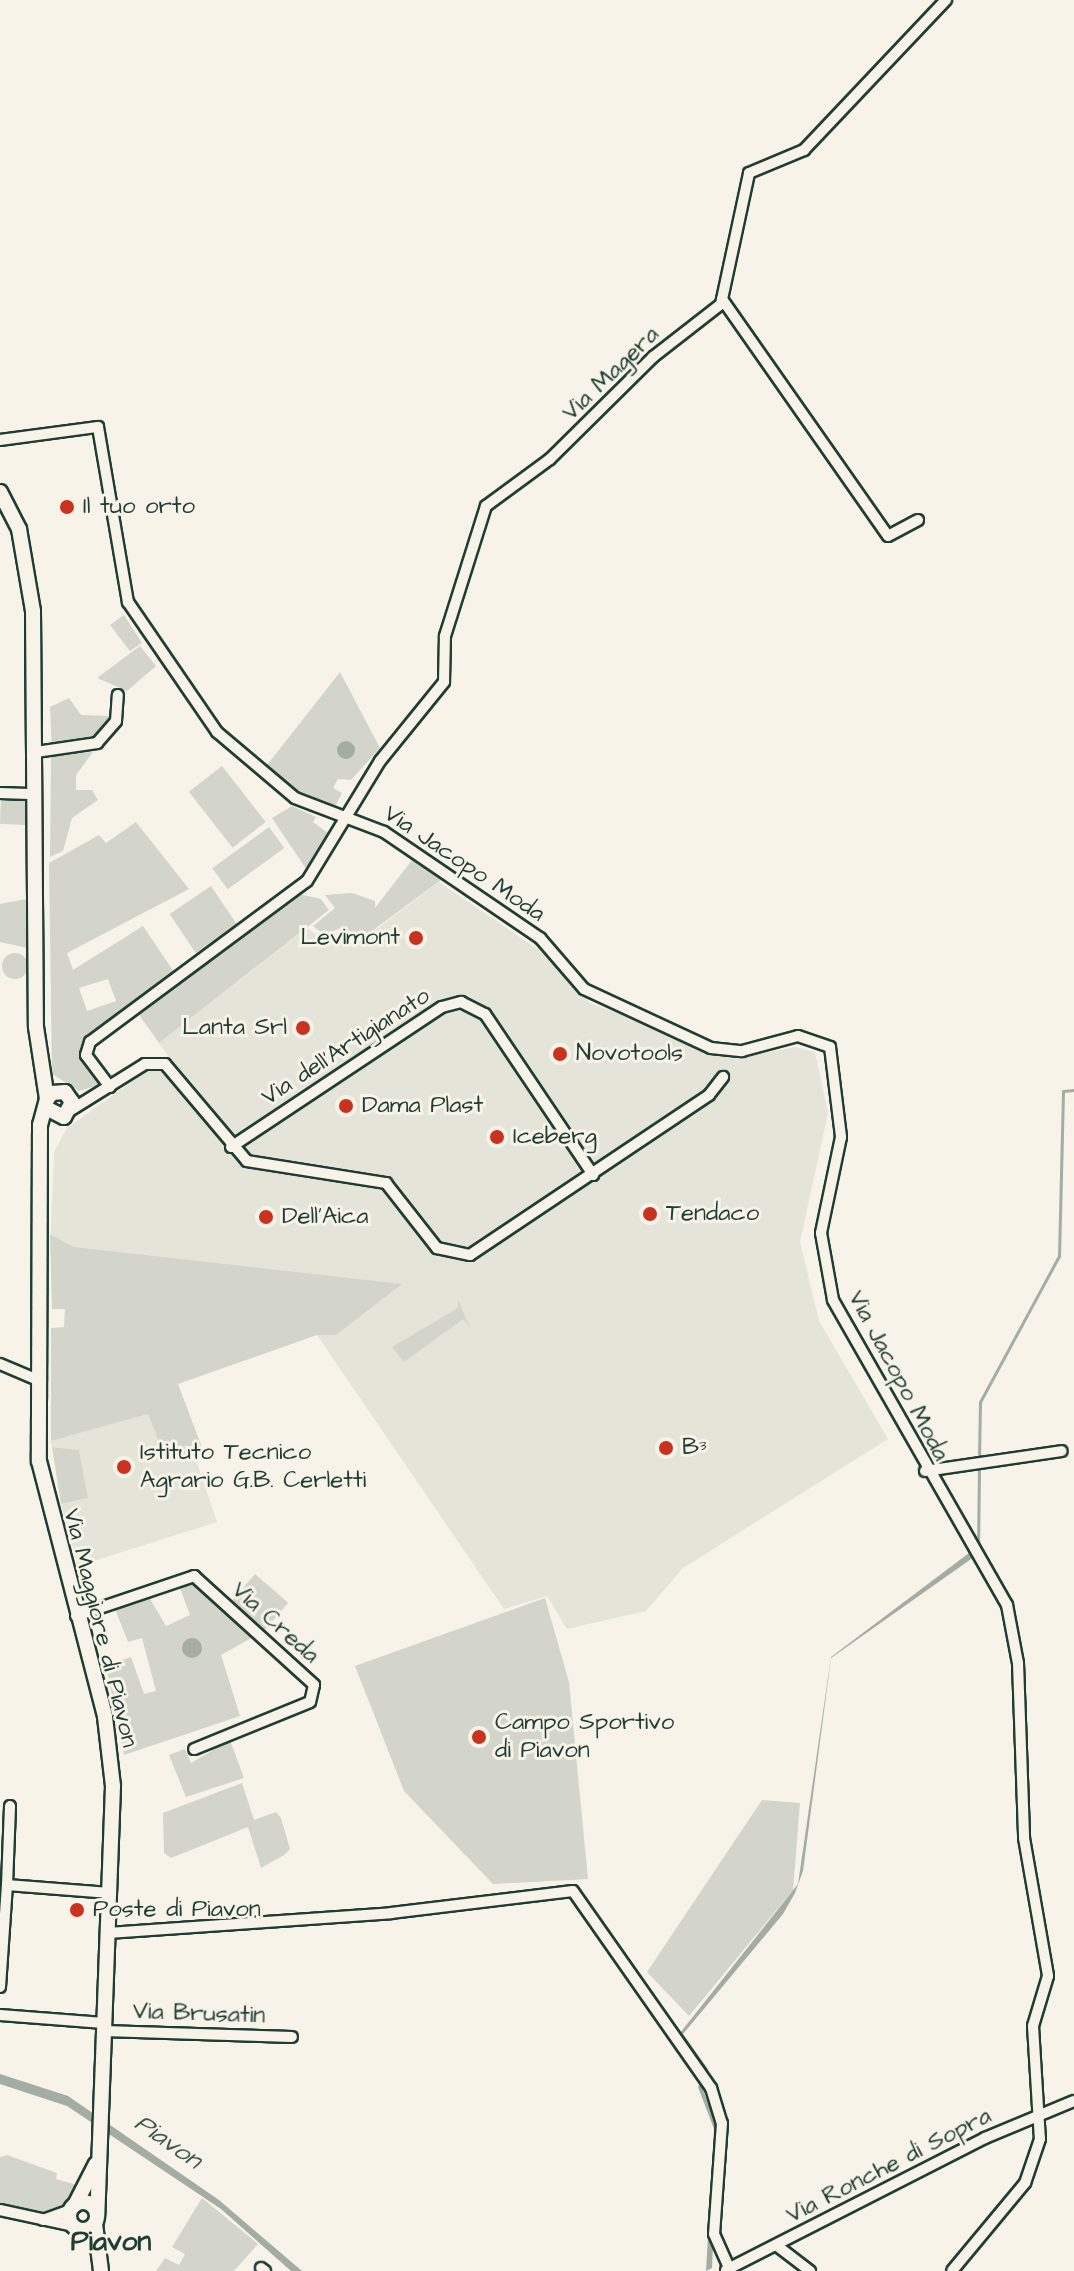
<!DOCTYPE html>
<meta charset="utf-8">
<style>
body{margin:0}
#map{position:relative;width:1074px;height:2271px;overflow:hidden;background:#f7f3e8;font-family:"Architects Daughter",sans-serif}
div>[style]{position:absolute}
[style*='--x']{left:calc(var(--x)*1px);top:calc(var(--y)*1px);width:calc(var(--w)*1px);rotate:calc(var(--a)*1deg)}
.built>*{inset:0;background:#e5e4d9}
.green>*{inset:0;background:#d3d5ca;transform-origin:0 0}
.round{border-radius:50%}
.water>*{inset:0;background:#a4ada3}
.stream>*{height:3px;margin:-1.5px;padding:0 1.5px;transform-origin:1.5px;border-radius:1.5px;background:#a4ada3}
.roads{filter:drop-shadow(2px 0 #1f3d34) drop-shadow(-2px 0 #1f3d34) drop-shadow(0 2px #1f3d34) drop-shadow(0 -2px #1f3d34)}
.minor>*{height:10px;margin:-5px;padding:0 5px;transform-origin:5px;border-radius:5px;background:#f7f3e8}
.secondary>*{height:14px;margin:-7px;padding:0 7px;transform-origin:7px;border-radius:7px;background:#f7f3e8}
.secondary>.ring{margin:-7px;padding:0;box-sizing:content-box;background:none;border:14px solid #f7f3e8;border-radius:50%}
.dots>*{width:22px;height:22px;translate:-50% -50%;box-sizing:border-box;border:4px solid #f7f3e8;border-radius:50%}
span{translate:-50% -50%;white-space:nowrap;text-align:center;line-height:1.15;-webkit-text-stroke:6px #f7f3e8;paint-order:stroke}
.street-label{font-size:24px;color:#1f3d34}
.poi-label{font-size:24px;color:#1f3d34}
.left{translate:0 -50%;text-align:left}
.right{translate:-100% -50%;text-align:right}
.water-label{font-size:26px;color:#405950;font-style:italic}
.quarter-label{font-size:28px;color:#1f3d34;font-weight:700}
</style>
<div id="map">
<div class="built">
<div style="clip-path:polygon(439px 882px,539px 950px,590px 1003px,737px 1059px,795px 1047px,815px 1052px,828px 1113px,800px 1242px,819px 1321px,888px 1439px,683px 1568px,646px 1611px,567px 1629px,547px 1596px,504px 1609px,317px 1335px,305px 1289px,50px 1250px,54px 1152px,67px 1128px,168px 1056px,159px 1043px,307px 928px,326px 941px,341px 930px,353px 947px)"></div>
<div style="clip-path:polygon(148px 1414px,164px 1455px,195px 1457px,217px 1522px,78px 1566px,61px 1504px,88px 1498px,79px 1450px,52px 1447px,51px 1441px)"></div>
</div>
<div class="green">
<div style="clip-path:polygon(124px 615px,142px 643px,130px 651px,110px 625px)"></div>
<div style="clip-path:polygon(140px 646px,156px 666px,127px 691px,97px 678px)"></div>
<div style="clip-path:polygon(340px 672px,380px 748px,351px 780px,338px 779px,333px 788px,342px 793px,336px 805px,299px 796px,264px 769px)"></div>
<div style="clip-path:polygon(69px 698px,81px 715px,109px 716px,111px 729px,99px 741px,52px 751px,50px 707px)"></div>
<div style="clip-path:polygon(93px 752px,76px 775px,76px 790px,92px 790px,98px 800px,72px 818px,63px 851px,50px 857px,51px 754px)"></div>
<div style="left:222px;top:766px;width:71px;height:42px;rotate:52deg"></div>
<div style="left:1px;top:796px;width:27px;height:28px;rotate:2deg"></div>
<div style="clip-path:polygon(292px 806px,316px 817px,313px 822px,336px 839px,311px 876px,272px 818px)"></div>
<div style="clip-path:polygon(evenodd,136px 822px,189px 889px,67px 953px,73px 970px,143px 926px,178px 978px,295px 893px,321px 899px,329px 910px,159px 1043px,135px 1009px,85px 1048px,106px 1083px,79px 1091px,52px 1074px,49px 863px,99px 835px,106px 843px,136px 822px,108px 979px,116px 1001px,87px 1011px,79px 988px,108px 979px)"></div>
<div style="left:269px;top:827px;width:26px;height:70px;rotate:54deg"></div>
<div style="clip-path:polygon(412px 860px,441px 880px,353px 945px,342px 927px,325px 935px,313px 926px,335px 908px,325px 895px,352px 893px,375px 901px,375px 908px)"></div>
<div style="left:211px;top:886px;width:47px;height:50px;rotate:56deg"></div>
<div style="clip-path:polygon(26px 899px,28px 948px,0 942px,0 904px)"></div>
<div class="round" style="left:2px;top:953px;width:26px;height:26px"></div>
<div style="clip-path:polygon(50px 1234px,73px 1247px,402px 1284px,336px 1335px,317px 1335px,178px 1384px,203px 1450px,195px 1457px,164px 1455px,148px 1414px,51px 1441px,51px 1328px,64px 1327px,65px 1309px,52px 1309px)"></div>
<div style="clip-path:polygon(458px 1300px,470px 1328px,463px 1319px,404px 1362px,392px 1347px,458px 1308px)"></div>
<div style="clip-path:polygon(52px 1447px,79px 1450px,88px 1498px,61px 1504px)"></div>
<div style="left:255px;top:1574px;width:44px;height:37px;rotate:41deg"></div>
<div style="clip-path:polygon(193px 1584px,255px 1636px,221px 1655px,240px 1716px,124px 1755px,106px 1665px,131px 1657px,144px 1694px,156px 1691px,142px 1638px,128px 1642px,115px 1609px,149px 1597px,166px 1626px,190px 1615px,180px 1588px)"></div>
<div style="clip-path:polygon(545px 1598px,569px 1682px,588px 1879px,493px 1884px,404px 1791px,355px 1666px)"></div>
<div style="clip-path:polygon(230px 1740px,244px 1778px,186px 1797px,169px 1755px,185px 1749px,191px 1763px)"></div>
<div style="clip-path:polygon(242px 1783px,254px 1820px,276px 1812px,281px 1818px,290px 1849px,284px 1855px,261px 1868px,248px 1827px,171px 1858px,164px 1853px,163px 1813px)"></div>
<div style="clip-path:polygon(762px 1800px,800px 1803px,793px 1890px,689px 2016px,647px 1972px)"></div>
<div style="clip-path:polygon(7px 2155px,57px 2173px,56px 2179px,84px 2187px,65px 2207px,45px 2214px,0 2204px,0 2157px)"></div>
<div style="clip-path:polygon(202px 2198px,258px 2244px,234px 2271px,156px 2271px,165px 2258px,179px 2265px,185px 2254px,172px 2247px)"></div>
</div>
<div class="water">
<div class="round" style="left:337px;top:741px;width:18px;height:18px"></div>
<div style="clip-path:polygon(969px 1553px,974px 1557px,831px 1658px,803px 1871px,795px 1893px,783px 1914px,683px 2034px,708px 2069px,702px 2088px,718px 2128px,712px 2268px,706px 2271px,714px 2129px,698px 2087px,704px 2073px,680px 2033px,798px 1884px,831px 1657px)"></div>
<div class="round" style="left:182px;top:1638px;width:20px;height:20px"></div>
<div style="clip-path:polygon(0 2074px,68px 2096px,219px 2200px,302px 2271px,291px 2271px,221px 2209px,67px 2106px,0 2084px)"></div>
</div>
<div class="stream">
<div style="--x:979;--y:1459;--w:57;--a:-89"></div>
<div style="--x:980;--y:1402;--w:166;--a:-61.6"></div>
<div style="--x:1059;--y:1256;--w:165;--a:-88.6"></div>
<div style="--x:1063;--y:1091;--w:11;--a:-5"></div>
<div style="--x:978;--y:1551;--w:84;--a:-89.3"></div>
</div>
<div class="roads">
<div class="minor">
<div style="--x:722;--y:299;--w:289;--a:55"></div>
<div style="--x:888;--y:536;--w:34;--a:-28"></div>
<div style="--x:0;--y:440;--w:99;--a:-7.6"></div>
<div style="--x:98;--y:427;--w:178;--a:80.3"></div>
<div style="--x:128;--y:602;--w:158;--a:55.6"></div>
<div style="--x:217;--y:732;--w:102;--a:40.2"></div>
<div style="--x:295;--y:798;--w:95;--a:20.9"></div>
<div style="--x:384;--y:832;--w:189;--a:34.2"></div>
<div style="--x:540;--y:938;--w:67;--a:49.2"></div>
<div style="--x:584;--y:989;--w:140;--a:24.9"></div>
<div style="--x:711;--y:1048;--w:31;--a:6"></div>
<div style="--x:742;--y:1051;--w:58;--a:-15"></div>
<div style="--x:798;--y:1036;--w:34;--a:19"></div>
<div style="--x:830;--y:1047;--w:91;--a:83"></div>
<div style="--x:841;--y:1137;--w:98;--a:101.8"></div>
<div style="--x:821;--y:1233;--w:68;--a:79.8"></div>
<div style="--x:833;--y:1300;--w:351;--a:60.3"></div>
<div style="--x:1007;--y:1605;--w:59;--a:79.3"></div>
<div style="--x:1018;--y:1663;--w:175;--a:88"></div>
<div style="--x:1024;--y:1838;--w:140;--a:80.1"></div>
<div style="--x:1048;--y:1976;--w:52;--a:106.7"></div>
<div style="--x:1033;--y:2026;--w:113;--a:86.5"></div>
<div style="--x:1040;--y:2139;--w:46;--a:108.8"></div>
<div style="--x:1025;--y:2183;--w:114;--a:129.7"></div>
<div style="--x:36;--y:752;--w:62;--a:-8.4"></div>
<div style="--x:97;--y:743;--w:29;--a:-49"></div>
<div style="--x:116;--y:721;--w:26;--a:-86"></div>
<div style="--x:0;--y:793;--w:36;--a:2"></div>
<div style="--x:110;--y:1087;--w:40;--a:-127"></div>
<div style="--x:86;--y:1055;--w:14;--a:-73"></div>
<div style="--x:90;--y:1042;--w:270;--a:-36.6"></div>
<div style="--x:307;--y:881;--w:140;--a:-58.7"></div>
<div style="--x:380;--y:761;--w:102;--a:-51"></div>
<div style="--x:444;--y:682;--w:46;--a:-88.8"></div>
<div style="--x:445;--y:636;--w:136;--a:-72.5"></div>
<div style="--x:486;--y:506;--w:79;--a:-36.3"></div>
<div style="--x:550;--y:459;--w:145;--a:-44.7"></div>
<div style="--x:653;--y:357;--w:86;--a:-37.9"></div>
<div style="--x:721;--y:304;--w:134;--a:-77.9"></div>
<div style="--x:749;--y:173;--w:60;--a:-22.7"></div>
<div style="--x:804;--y:150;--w:207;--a:-46.6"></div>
<div style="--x:71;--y:1110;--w:87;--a:-31.9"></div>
<div style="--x:145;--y:1064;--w:20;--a:0"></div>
<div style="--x:165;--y:1064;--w:127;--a:49.8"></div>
<div style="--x:247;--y:1161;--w:141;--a:9"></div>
<div style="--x:386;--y:1183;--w:83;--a:51.9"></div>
<div style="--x:437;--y:1248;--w:34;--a:12"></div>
<div style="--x:470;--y:1255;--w:288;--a:-33.8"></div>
<div style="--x:709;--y:1095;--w:23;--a:-52"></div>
<div style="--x:231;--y:1147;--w:253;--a:-33.6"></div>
<div style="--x:442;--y:1007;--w:20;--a:-15"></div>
<div style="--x:461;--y:1002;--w:27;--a:27"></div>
<div style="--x:485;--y:1014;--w:194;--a:56.1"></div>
<div style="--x:0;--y:1364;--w:39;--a:23"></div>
<div style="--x:925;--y:1471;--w:138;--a:-8.3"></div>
<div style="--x:76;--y:1616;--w:125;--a:-18.7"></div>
<div style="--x:194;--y:1576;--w:162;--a:42.2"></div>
<div style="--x:314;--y:1685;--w:17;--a:103"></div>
<div style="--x:310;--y:1702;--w:125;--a:157.9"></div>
<div style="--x:7;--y:1885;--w:79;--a:-87.8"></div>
<div style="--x:108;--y:1933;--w:284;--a:-4"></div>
<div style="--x:391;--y:1913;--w:183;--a:-6.9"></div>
<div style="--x:573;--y:1891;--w:241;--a:55"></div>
<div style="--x:711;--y:2088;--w:37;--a:73"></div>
<div style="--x:722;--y:2123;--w:111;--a:94.1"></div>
<div style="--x:714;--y:2234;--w:37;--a:66"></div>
<div style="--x:0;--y:1987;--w:102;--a:-86.1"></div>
<div style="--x:7;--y:1885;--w:103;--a:4.4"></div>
<div style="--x:0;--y:2015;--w:104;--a:4.4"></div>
<div style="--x:104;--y:2031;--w:188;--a:1.8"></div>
<div style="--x:0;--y:2210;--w:76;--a:12.2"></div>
<div style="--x:43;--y:2220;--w:30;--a:-20"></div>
<div style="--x:776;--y:2245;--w:43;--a:37.4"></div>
<div style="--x:261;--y:2268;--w:5;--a:37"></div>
<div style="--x:726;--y:2270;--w:291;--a:-27"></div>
<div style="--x:985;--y:2138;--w:96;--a:-22.6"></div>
</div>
<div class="secondary">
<div style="--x:0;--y:492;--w:42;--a:62.8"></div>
<div style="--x:19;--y:529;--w:83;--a:80.3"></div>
<div style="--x:33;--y:611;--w:416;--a:89.6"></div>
<div style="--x:36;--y:1027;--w:73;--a:81.3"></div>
<div style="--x:46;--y:1108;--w:20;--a:27"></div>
<div style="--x:64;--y:1117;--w:17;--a:-62"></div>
<div style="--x:72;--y:1102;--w:12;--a:-125"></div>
<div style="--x:65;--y:1092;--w:13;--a:176"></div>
<div style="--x:52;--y:1093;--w:8;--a:130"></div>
<div style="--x:47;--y:1099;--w:27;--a:105"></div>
<div style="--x:40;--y:1125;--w:336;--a:90.2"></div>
<div style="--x:39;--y:1461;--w:264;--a:75.5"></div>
<div style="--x:105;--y:1717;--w:69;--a:83.4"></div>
<div style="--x:113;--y:1786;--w:429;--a:92.1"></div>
<div class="ring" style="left:69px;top:2202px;width:14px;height:14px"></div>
<div style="--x:75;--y:2205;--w:46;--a:-62.9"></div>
<div style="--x:95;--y:2224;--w:47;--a:82.7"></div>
</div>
</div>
<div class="dots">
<div style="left:67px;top:507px;background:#c8321e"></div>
<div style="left:416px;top:938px;background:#c8321e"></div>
<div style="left:303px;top:1028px;background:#c8321e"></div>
<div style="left:560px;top:1054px;background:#c8321e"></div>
<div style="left:346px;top:1106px;background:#c8321e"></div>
<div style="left:497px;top:1137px;background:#c8321e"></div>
<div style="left:650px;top:1214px;background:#c8321e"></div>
<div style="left:266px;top:1217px;background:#c8321e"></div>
<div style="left:666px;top:1448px;background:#c8321e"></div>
<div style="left:124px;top:1467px;background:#c8321e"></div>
<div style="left:479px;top:1737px;background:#c8321e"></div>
<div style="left:77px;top:1910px;background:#c8321e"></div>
</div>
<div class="street-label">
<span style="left:611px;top:374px;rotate:-44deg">Via Magera</span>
<span style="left:464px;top:864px;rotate:34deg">Via Jacopo Moda</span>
<span style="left:346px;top:1047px;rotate:-33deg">Via dell'Artigianato</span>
<span style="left:898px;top:1376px;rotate:62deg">Via Jacopo Moda</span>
<span style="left:275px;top:1623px;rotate:42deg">Via Creda</span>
<span style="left:100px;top:1628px;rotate:76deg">Via Maggiore di Piavon</span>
<span style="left:199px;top:2014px;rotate:2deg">Via Brusatin</span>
<span style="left:889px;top:2166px;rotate:-27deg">Via Ronche di Sopra</span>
</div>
<div class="poi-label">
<span class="left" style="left:83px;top:507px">Il tuo orto</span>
<span class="right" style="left:400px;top:938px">Levimont</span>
<span class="right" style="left:287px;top:1028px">Lanta Srl</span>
<span class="left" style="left:576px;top:1054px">Novotools</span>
<span class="left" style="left:362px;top:1106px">Dama Plast</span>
<span class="left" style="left:513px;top:1137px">Iceberg</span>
<span class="left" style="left:666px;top:1214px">Tendaco</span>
<span class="left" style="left:282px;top:1217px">Dell'Aica</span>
<span class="left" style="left:682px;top:1448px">B³</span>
<span class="left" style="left:140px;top:1467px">Istituto Tecnico<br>Agrario G.B. Cerletti</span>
<span class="left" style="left:495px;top:1737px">Campo Sportivo<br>di Piavon</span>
<span class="left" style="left:93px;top:1910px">Poste di Piavon</span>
</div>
<div class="water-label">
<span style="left:168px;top:2142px;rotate:35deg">Piavon</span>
</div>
<div class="quarter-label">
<span style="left:111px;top:2242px">Piavon</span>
</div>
</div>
